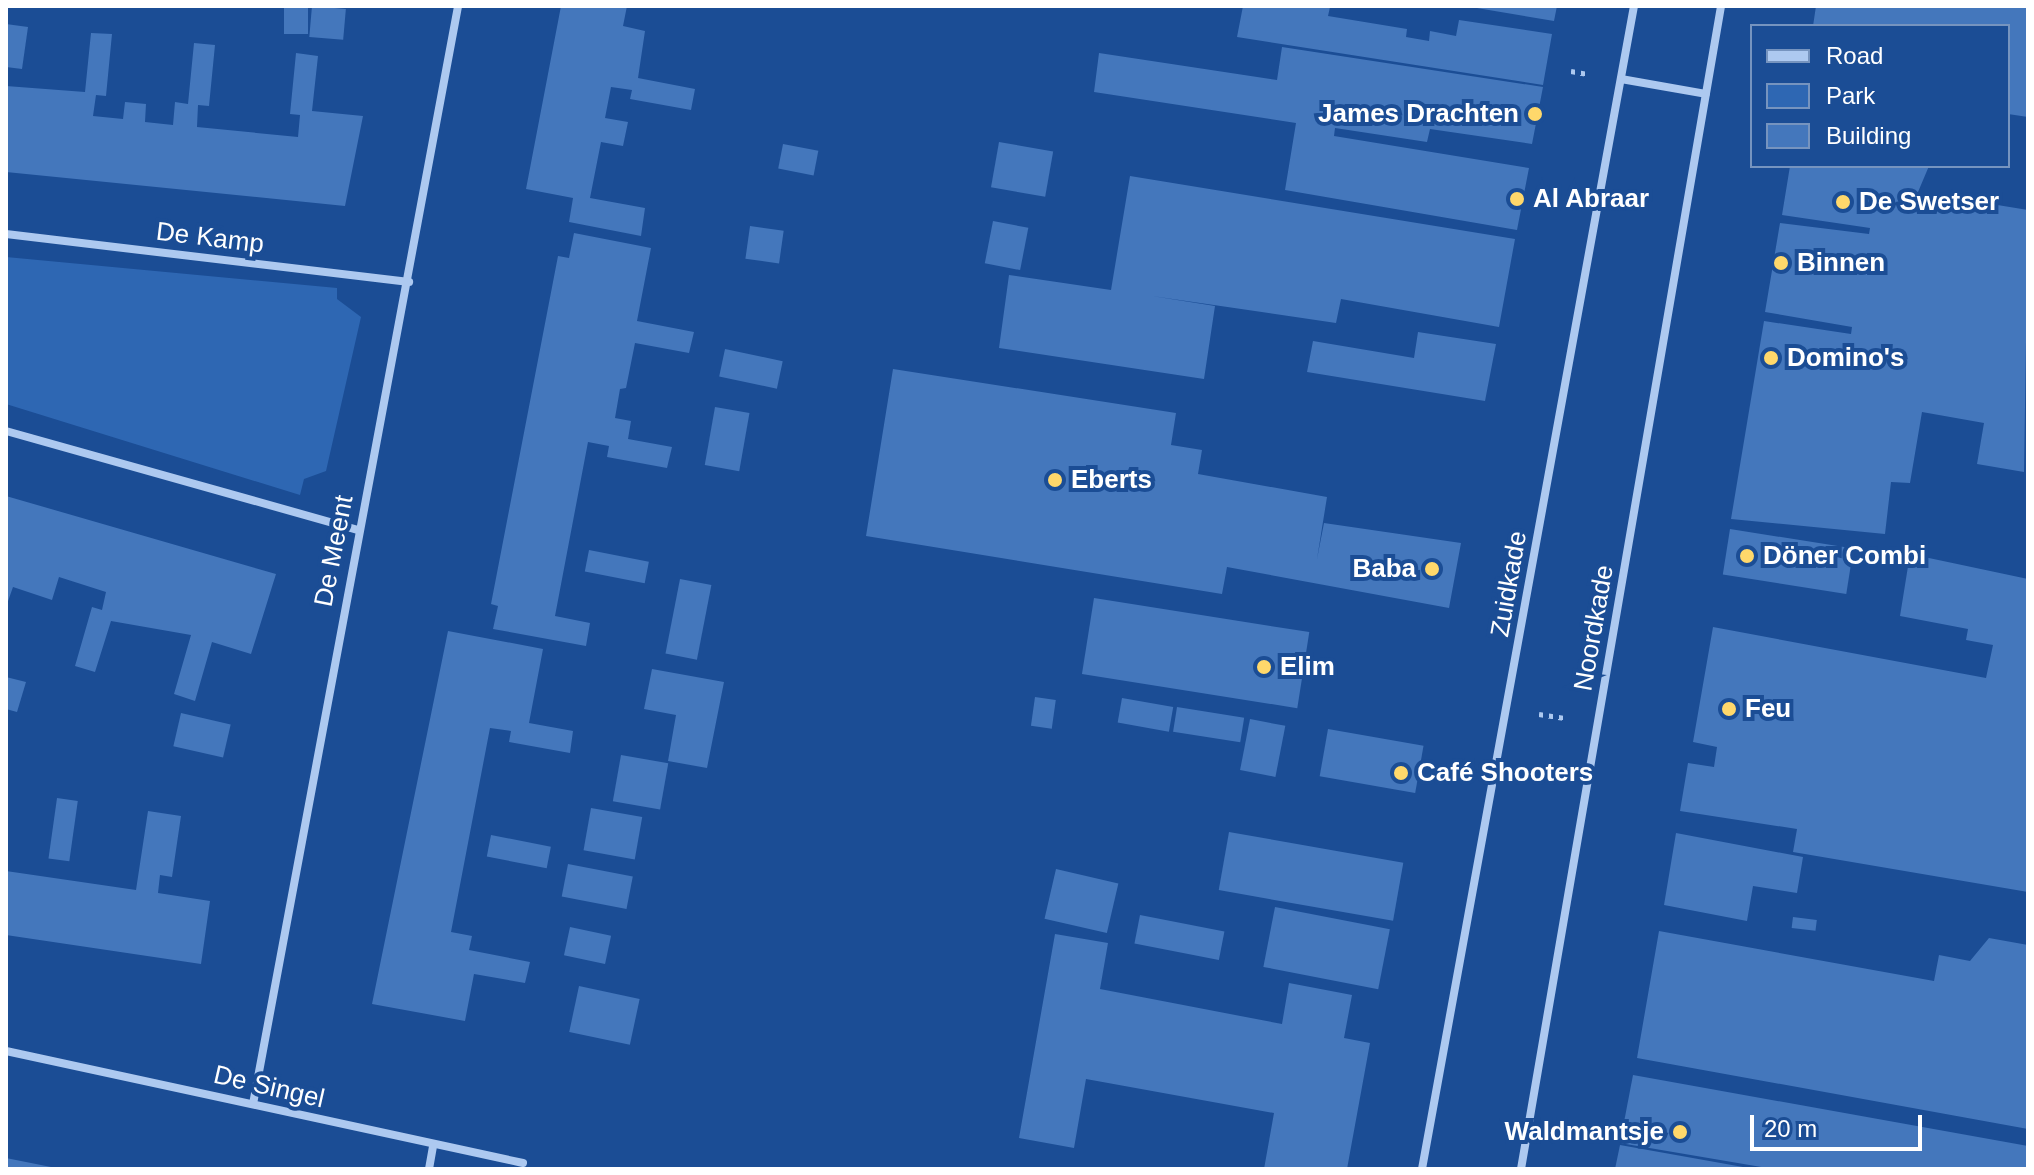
<!DOCTYPE html>
<meta charset="utf-8">
<style>
body{margin:0}
#map{position:relative;width:2034px;height:1175px;overflow:hidden;background:#1b4d95;font-family:Arial,sans-serif}
div>[style]{position:absolute}
[style*='--x']{left:calc(var(--x)*1px);top:calc(var(--y)*1px);width:calc(var(--w)*1px);rotate:calc(var(--a)*1deg)}
.green>*{inset:0;background:#2e67b3}
.building>*{inset:0;background:#4477bc;transform-origin:0 0}
.path>*{height:5px;margin-top:-2.5px;transform-origin:0;background:repeating-linear-gradient(90deg,#adc9f0 0 4px,transparent 0 10px)}
.street>*{height:8px;margin:-4px;padding:0 4px;transform-origin:4px;border-radius:4px;background:#adc9f0}
.dots>*{width:22px;height:22px;translate:-50% -50%;box-sizing:border-box;border:4px solid #1b4d95;border-radius:50%}
span{translate:-50% -50%;white-space:nowrap;text-align:center;line-height:1.15;-webkit-text-stroke:8px #1b4d95;paint-order:stroke}
.poi-label{font-size:26px;color:#fff;font-weight:700}
.right{translate:-100% -50%;text-align:right}
.left{translate:0 -50%;text-align:left}
.street-label{font-size:26px;color:#fff}
.frame{position:absolute;inset:0;border:8px solid #fff;pointer-events:none}
.legend{position:absolute;left:1750px;top:24px;width:260px;height:144px;box-sizing:border-box;background:#1b4d95;border:2px solid #7694bf;margin:0;padding:10px 14px;list-style:none;font-size:24px;color:#fff}
.legend li{display:flex;align-items:center;gap:16px;height:40px}
.legend b{width:40px;border:2px solid #7694bf}
.scale{position:absolute;left:1750px;top:1115px;width:172px;height:36px;box-sizing:border-box;border:4px solid #fff;border-top:0;padding-left:10px;font-size:24px;line-height:28px;white-space:nowrap;color:#fff;-webkit-text-stroke:6px #1b4d95;paint-order:stroke}
</style>
<div id="map">
<div class="green">
<div style="clip-path:polygon(6px 257px,337px 288px,337px 299px,361px 317px,326px 471px,304px 479px,300px 495px,6px 404px)"></div>
</div>
<div class="building">
<div style="left:284px;top:6px;width:24px;height:28px"></div>
<div style="left:312px;top:6px;width:34px;height:31px;rotate:5deg"></div>
<div style="clip-path:polygon(561px 6px,627px 6px,623px 26px,645px 31px,638px 78px,695px 89px,691px 110px,630px 99px,632px 90px,611px 87px,605px 118px,628px 122px,623px 146px,601px 142px,590px 198px,645px 208px,641px 236px,569px 222px,573px 198px,526px 189px)"></div>
<div style="clip-path:polygon(1243px 6px,1330px 7px,1328px 16px,1407px 29px,1406px 37px,1429px 41px,1430px 31px,1456px 36px,1459px 20px,1552px 34px,1543px 85px,1237px 37px)"></div>
<div style="clip-path:polygon(1465px 6px,1557px 6px,1554px 21px)"></div>
<div style="clip-path:polygon(1816px 6px,2028px 6px,2028px 117px,2008px 114px,2008px 26px,1813px 26px)"></div>
<div style="clip-path:polygon(6px 24px,28px 27px,22px 69px,6px 67px)"></div>
<div style="clip-path:polygon(91px 33px,112px 34px,106px 96px,96px 95px,93px 116px,123px 119px,125px 102px,146px 104px,145px 122px,173px 125px,175px 102px,188px 104px,194px 43px,215px 45px,209px 106px,198px 105px,197px 127px,298px 137px,300px 115px,290px 114px,296px 53px,318px 56px,312px 111px,363px 116px,345px 206px,6px 172px,6px 86px,85px 92px)"></div>
<div style="clip-path:polygon(1282px 47px,1543px 87px,1532px 144px,1430px 129px,1427px 142px,1335px 128px,1334px 136px,1529px 168px,1517px 230px,1285px 190px,1296px 123px,1094px 92px,1099px 53px,1277px 80px)"></div>
<div style="left:999px;top:142px;width:55px;height:46px;rotate:10deg"></div>
<div style="left:783px;top:144px;width:36px;height:25px;rotate:11deg"></div>
<div style="clip-path:polygon(1790px 166px,1929px 166px,1918px 192px,2028px 210px,2024px 472px,1977px 464px,1984px 423px,1922px 412px,1910px 483px,1891px 482px,1885px 534px,1731px 519px,1764px 321px,1851px 334px,1852px 327px,1765px 312px,1780px 223px,1869px 234px,1870px 228px,1782px 215px)"></div>
<div style="clip-path:polygon(1130px 176px,1515px 239px,1499px 327px,1341px 299px,1336px 323px,1152px 296px,1215px 306px,1204px 379px,999px 348px,1009px 275px,1111px 290px)"></div>
<div style="left:993px;top:221px;width:36px;height:43px;rotate:11deg"></div>
<div style="left:750px;top:226px;width:34px;height:33px;rotate:8deg"></div>
<div style="clip-path:polygon(574px 233px,651px 248px,637px 321px,694px 332px,689px 353px,635px 343px,626px 388px,620px 389px,615px 418px,631px 421px,628px 439px,672px 447px,667px 468px,607px 457px,609px 446px,588px 442px,555px 616px,590px 623px,586px 646px,493px 629px,498px 606px,491px 604px,558px 256px,569px 258px)"></div>
<div style="clip-path:polygon(1418px 332px,1496px 344px,1485px 401px,1307px 372px,1313px 341px,1414px 358px)"></div>
<div style="left:725px;top:349px;width:59px;height:28px;rotate:12deg"></div>
<div style="clip-path:polygon(893px 369px,1176px 413px,1171px 445px,1202px 450px,1198px 474px,1327px 497px,1317px 559px,1324px 523px,1461px 543px,1449px 608px,1227px 567px,1222px 594px,866px 536px)"></div>
<div style="left:715px;top:407px;width:35px;height:59px;rotate:10deg"></div>
<div style="clip-path:polygon(6px 496px,276px 574px,251px 654px,212px 642px,195px 701px,174px 694px,191px 635px,111px 621px,95px 672px,75px 666px,92px 607px,102px 610px,106px 592px,59px 577px,52px 600px,13px 587px,6px 607px)"></div>
<div style="left:1730px;top:529px;width:125px;height:46px;rotate:9deg"></div>
<div style="left:589px;top:550px;width:61px;height:22px;rotate:11deg"></div>
<div style="clip-path:polygon(1910px 554px,2028px 579px,2028px 892px,1793px 852px,1797px 829px,1680px 811px,1688px 763px,1714px 767px,1717px 747px,1693px 742px,1713px 627px,1986px 678px,1993px 645px,1966px 640px,1968px 629px,1900px 616px)"></div>
<div style="left:680px;top:579px;width:32px;height:76px;rotate:11deg"></div>
<div style="left:1094px;top:598px;width:218px;height:77px;rotate:9deg"></div>
<div style="clip-path:polygon(448px 631px,543px 649px,529px 723px,573px 731px,570px 753px,509px 742px,511px 731px,490px 728px,451px 932px,472px 936px,469px 950px,530px 962px,525px 983px,474px 974px,465px 1021px,372px 1004px)"></div>
<div style="clip-path:polygon(652px 669px,724px 682px,707px 768px,668px 761px,676px 715px,644px 709px)"></div>
<div style="clip-path:polygon(6px 677px,26px 682px,17px 712px,6px 709px)"></div>
<div style="left:1035px;top:697px;width:21px;height:29px;rotate:8deg"></div>
<div style="left:1122px;top:698px;width:52px;height:25px;rotate:10deg"></div>
<div style="left:1177px;top:707px;width:68px;height:25px;rotate:9deg"></div>
<div style="left:181px;top:713px;width:51px;height:34px;rotate:13deg"></div>
<div style="left:1250px;top:719px;width:36px;height:52px;rotate:11deg"></div>
<div style="left:1328px;top:729px;width:97px;height:48px;rotate:10deg"></div>
<div style="left:621px;top:755px;width:48px;height:47px;rotate:10deg"></div>
<div style="left:57px;top:798px;width:21px;height:61px;rotate:8deg"></div>
<div style="left:591px;top:808px;width:52px;height:43px;rotate:10deg"></div>
<div style="clip-path:polygon(148px 811px,181px 816px,172px 877px,160px 875px,158px 893px,210px 901px,201px 964px,6px 935px,6px 871px,136px 890px)"></div>
<div style="left:1229px;top:832px;width:177px;height:59px;rotate:10deg"></div>
<div style="clip-path:polygon(1676px 833px,1803px 857px,1797px 893px,1753px 886px,1747px 921px,1664px 905px)"></div>
<div style="left:491px;top:835px;width:61px;height:22px;rotate:11deg"></div>
<div style="left:568px;top:864px;width:66px;height:33px;rotate:11deg"></div>
<div style="left:1056px;top:869px;width:64px;height:51px;rotate:13deg"></div>
<div style="left:1275px;top:907px;width:117px;height:61px;rotate:11deg"></div>
<div style="left:1140px;top:915px;width:86px;height:29px;rotate:11deg"></div>
<div style="left:1793px;top:917px;width:24px;height:11px;rotate:7deg"></div>
<div style="left:570px;top:927px;width:42px;height:29px;rotate:12deg"></div>
<div style="clip-path:polygon(1659px 931px,1934px 981px,1939px 955px,1970px 961px,1989px 938px,2028px 945px,2028px 1129px,1637px 1058px)"></div>
<div style="clip-path:polygon(1055px 934px,1108px 943px,1100px 989px,1282px 1024px,1289px 983px,1352px 995px,1344px 1038px,1370px 1043px,1347px 1169px,1264px 1169px,1274px 1113px,1086px 1079px,1074px 1148px,1019px 1138px)"></div>
<div style="left:579px;top:986px;width:62px;height:47px;rotate:12deg"></div>
<div style="clip-path:polygon(1633px 1075px,2028px 1146px,2028px 1169px,1773px 1169px,1620px 1143px)"></div>
<div style="clip-path:polygon(1620px 1145px,1743px 1167px,1743px 1169px,1615px 1169px)"></div>
<div style="clip-path:polygon(6px 1158px,56px 1168px,55px 1169px,6px 1169px)"></div>
</div>
<div class="path">
<div style="--x:1571;--y:71;--w:17;--a:10"></div>
<div style="--x:1539;--y:714;--w:26;--a:9"></div>
</div>
<div class="street">
<div style="--x:1621;--y:79;--w:86;--a:10"></div>
<div style="--x:6;--y:234;--w:406;--a:6.8"></div>
<div style="--x:6;--y:431;--w:366;--a:15.7"></div>
<div style="--x:6;--y:1051;--w:529;--a:12.22"></div>
<div style="--x:253;--y:1104;--w:1117;--a:-79.42"></div>
<div style="--x:429;--y:1169;--w:23;--a:-80"></div>
<div style="--x:1422;--y:1169;--w:1182;--a:-79.67"></div>
<div style="--x:1521;--y:1169;--w:1180;--a:-80.24"></div>
</div>
<div class="dots">
<div style="left:1535px;top:114px;background:#ffd86b"></div>
<div style="left:1517px;top:199px;background:#ffd86b"></div>
<div style="left:1843px;top:202px;background:#ffd86b"></div>
<div style="left:1781px;top:263px;background:#ffd86b"></div>
<div style="left:1771px;top:358px;background:#ffd86b"></div>
<div style="left:1055px;top:480px;background:#ffd86b"></div>
<div style="left:1747px;top:556px;background:#ffd86b"></div>
<div style="left:1432px;top:569px;background:#ffd86b"></div>
<div style="left:1264px;top:667px;background:#ffd86b"></div>
<div style="left:1729px;top:709px;background:#ffd86b"></div>
<div style="left:1401px;top:773px;background:#ffd86b"></div>
<div style="left:1680px;top:1132px;background:#ffd86b"></div>
</div>
<div class="poi-label">
<span class="right" style="left:1519px;top:114px">James Drachten</span>
<span class="left" style="left:1533px;top:199px">Al Abraar</span>
<span class="left" style="left:1859px;top:202px">De Swetser</span>
<span class="left" style="left:1797px;top:263px">Binnen</span>
<span class="left" style="left:1787px;top:358px">Domino's</span>
<span class="left" style="left:1071px;top:480px">Eberts</span>
<span class="left" style="left:1763px;top:556px">Döner Combi</span>
<span class="right" style="left:1416px;top:569px">Baba</span>
<span class="left" style="left:1280px;top:667px">Elim</span>
<span class="left" style="left:1745px;top:709px">Feu</span>
<span class="left" style="left:1417px;top:773px">Café Shooters</span>
<span class="right" style="left:1664px;top:1132px">Waldmantsje</span>
</div>
<div class="street-label">
<span style="left:210px;top:238px;rotate:7deg">De Kamp</span>
<span style="left:334px;top:551px;rotate:-79deg">De Meent</span>
<span style="left:1509px;top:584px;rotate:-80deg">Zuidkade</span>
<span style="left:1594px;top:628px;rotate:-80deg">Noordkade</span>
<span style="left:269px;top:1087px;rotate:13deg">De Singel</span>
</div>
<div class="frame"></div>
<ul class="legend">
<li><b style="height:10px;background:#adc9f0"></b>Road</li>
<li><b style="height:22px;background:#2e67b3"></b>Park</li>
<li><b style="height:22px;background:#4477bc"></b>Building</li>
</ul>
<div class="scale">20 m</div>
</div>
